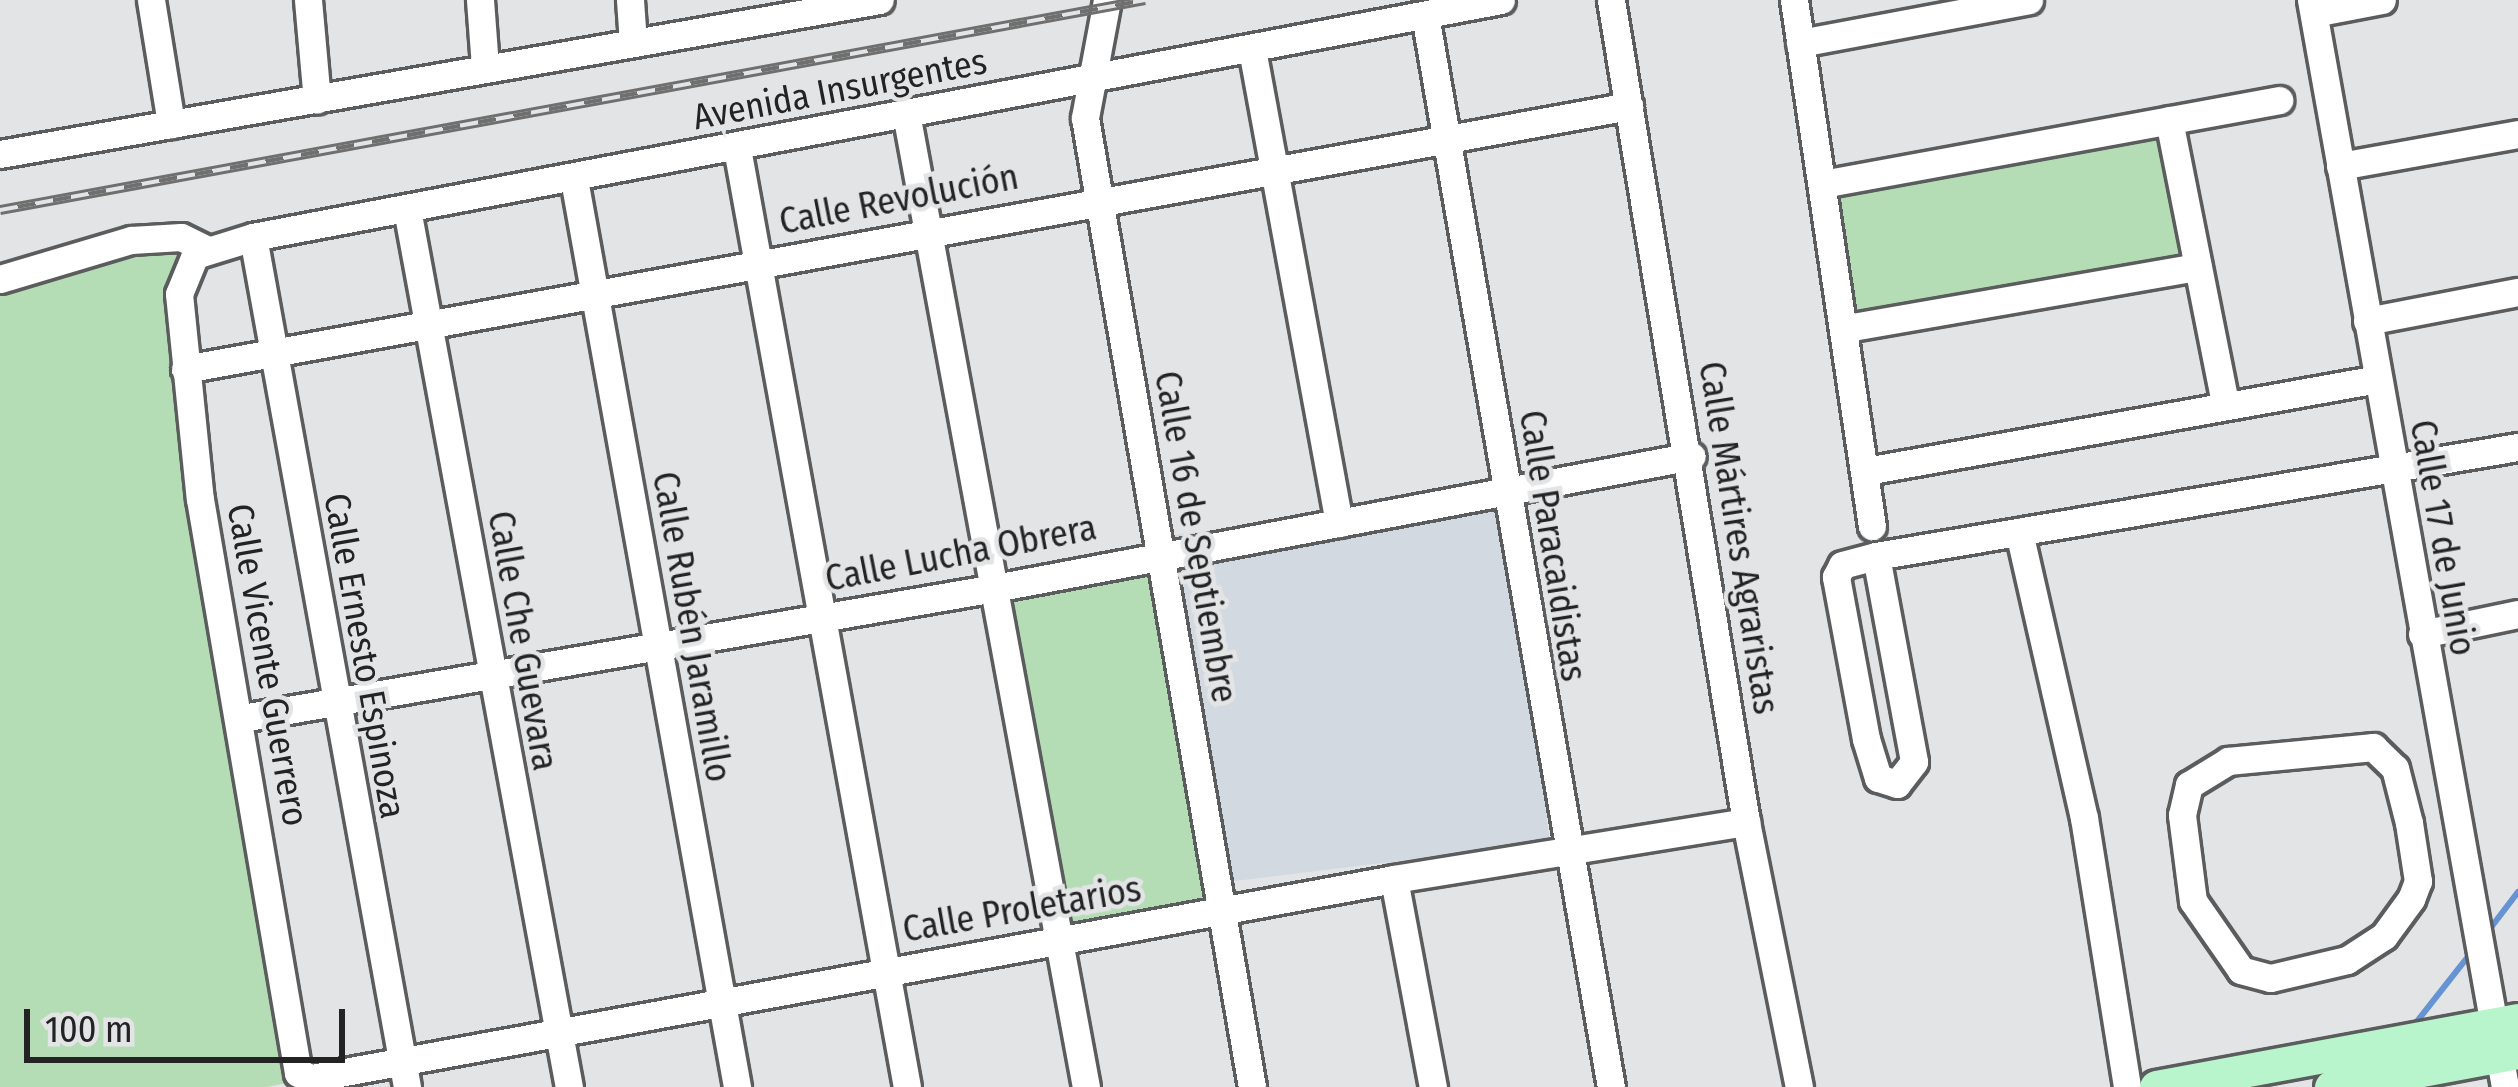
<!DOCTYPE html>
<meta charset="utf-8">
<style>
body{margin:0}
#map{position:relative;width:2518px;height:1087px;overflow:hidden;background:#e3e4e5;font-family:"Fira Sans Condensed",sans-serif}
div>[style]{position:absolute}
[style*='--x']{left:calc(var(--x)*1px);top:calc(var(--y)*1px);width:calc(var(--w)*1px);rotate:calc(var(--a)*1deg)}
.built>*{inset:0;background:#d3d9e1;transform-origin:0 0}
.green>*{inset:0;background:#b4ddb6;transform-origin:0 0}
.stream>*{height:6px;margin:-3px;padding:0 3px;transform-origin:3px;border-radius:3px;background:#6693d3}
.roads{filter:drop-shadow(3px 0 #5b5c5d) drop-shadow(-3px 0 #5b5c5d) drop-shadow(0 3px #5b5c5d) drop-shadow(0 -3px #5b5c5d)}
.minor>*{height:27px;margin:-13.5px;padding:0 13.5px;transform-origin:13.5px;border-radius:13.5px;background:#fff}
.major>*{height:33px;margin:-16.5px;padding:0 16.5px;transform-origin:16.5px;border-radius:16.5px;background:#b8f5cd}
.rail>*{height:10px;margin-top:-5px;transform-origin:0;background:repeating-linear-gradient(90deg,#e3e4e5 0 18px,#6f6f6f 0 36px);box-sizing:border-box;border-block:3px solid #6f6f6f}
span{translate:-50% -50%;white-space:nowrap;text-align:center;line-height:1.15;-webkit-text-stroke:9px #e3e4e5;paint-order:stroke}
.street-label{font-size:36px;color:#232323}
.scale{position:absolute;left:24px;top:1009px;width:321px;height:54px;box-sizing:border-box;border:6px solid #232323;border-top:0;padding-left:15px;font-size:36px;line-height:42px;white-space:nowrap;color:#232323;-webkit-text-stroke:9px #e3e4e5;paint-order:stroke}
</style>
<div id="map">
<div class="built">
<div style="left:1507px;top:494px;width:351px;height:350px;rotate:83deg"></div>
</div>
<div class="green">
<div style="left:2169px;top:120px;width:150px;height:353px;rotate:79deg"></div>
<div style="clip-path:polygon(83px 249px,208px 250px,179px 294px,306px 1079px,267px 1087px,0 1087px,0 279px)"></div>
<div style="left:1162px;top:552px;width:363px;height:171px;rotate:81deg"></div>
</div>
<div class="stream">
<div style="--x:2489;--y:930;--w:48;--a:-52.7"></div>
<div style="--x:2411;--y:1029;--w:95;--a:-51.8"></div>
</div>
<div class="roads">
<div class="minor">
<div style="--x:151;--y:0;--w:126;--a:80.8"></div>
<div style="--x:308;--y:0;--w:100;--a:84.9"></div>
<div style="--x:480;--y:0;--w:66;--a:85.7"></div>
<div style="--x:630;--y:0;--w:39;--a:86"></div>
<div style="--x:1107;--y:0;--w:120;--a:100.6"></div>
<div style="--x:1085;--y:118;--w:983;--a:80.22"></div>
<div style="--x:1501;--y:0;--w:1270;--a:169.25"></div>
<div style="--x:253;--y:237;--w:61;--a:162.8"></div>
<div style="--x:195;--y:255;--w:42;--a:112.3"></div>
<div style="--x:179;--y:294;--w:206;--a:84.2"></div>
<div style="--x:200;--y:499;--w:582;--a:80.31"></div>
<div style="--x:298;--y:1073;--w:15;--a:20"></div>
<div style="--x:312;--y:1078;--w:1100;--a:-10.42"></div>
<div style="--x:1394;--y:879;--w:357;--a:-9.2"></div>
<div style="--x:1611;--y:0;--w:833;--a:80.67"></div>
<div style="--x:1746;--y:822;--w:270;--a:78.7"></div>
<div style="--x:1794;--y:0;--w:532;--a:81.57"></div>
<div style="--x:2311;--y:0;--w:1104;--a:79.88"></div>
<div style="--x:2314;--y:13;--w:69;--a:-10.8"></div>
<div style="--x:1425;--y:15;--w:1088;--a:80.16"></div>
<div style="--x:1800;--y:43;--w:233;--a:-10.6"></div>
<div style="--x:1252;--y:49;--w:482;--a:79.6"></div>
<div style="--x:906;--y:113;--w:990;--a:79.53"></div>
<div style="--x:2169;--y:120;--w:288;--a:78.8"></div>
<div style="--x:737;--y:148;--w:954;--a:79.74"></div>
<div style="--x:0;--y:154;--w:893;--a:-9.93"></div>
<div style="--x:2340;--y:166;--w:181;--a:-10.2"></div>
<div style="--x:574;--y:179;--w:923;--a:79.82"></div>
<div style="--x:1822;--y:184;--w:465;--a:-10.4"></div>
<div style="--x:407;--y:209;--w:893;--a:79.55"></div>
<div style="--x:253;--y:237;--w:864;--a:79.73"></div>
<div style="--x:0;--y:279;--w:137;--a:-16.6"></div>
<div style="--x:131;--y:240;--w:50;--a:-3.4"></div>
<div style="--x:181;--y:237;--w:30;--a:26"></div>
<div style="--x:2367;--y:321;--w:154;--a:-10.9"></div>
<div style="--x:1847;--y:328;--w:356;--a:-9.9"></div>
<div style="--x:185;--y:369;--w:1468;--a:-10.32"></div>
<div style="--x:1866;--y:471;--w:520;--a:-10.19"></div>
<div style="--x:2019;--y:532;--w:293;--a:77.2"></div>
<div style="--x:2084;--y:818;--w:272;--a:80.9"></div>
<div style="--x:1876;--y:556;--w:209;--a:79.5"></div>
<div style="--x:1914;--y:762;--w:28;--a:128"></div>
<div style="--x:1897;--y:784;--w:20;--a:-162"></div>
<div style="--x:1878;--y:778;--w:41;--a:-107.1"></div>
<div style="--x:1866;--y:739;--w:165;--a:-100.5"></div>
<div style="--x:1836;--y:577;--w:13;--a:-63"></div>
<div style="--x:1842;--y:565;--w:35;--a:-15"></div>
<div style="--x:1876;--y:556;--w:651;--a:-9.64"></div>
<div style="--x:2422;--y:634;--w:98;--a:-11.8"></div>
<div style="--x:242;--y:718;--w:764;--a:-9.8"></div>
<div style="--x:995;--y:588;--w:709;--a:-10.72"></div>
<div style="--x:2373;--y:747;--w:30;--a:44"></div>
<div style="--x:2395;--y:768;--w:57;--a:75.7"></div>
<div style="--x:2409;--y:823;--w:59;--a:81.2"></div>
<div style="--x:2418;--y:881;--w:19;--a:111"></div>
<div style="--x:2411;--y:899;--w:46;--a:126.1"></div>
<div style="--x:2384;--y:936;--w:44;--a:147"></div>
<div style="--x:2347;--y:960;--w:79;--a:166.8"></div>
<div style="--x:2270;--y:978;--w:30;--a:-165"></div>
<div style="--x:2241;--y:970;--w:84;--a:-124.8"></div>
<div style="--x:2193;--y:901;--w:87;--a:-97.3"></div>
<div style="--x:2182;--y:815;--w:31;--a:-77"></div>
<div style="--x:2189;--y:785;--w:46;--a:-31.6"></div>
<div style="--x:2228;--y:761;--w:146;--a:-5.5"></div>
<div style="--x:1394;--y:879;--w:212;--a:79.4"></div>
</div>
<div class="major">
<div style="--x:2156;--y:1087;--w:368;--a:-10.5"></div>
<div style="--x:2331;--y:1087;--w:190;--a:-10.6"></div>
</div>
</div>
<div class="rail">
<div style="--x:0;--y:210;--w:1164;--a:-10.39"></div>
</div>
<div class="street-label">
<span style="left:840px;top:90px;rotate:-11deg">Avenida Insurgentes</span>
<span style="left:899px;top:200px;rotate:-11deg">Calle Revolución</span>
<span style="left:1195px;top:537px;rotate:80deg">Calle 16 de Septiembre</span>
<span style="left:1738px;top:538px;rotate:81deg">Calle Mártires Agraristas</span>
<span style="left:2442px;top:538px;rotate:80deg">Calle 17 de Junio</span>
<span style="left:1552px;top:546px;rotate:81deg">Calle Paracaidistas</span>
<span style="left:961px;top:554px;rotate:-11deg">Calle Lucha Obrera</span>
<span style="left:691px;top:627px;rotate:80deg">Calle Rubén Jaramillo</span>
<span style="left:522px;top:641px;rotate:80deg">Calle Che Guevara</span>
<span style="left:364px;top:656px;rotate:80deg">Calle Ernesto Espinoza</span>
<span style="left:267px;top:665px;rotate:80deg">Calle Vicente Guerrero</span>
<span style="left:1022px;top:910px;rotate:-10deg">Calle Proletarios</span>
</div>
<div class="scale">100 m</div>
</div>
